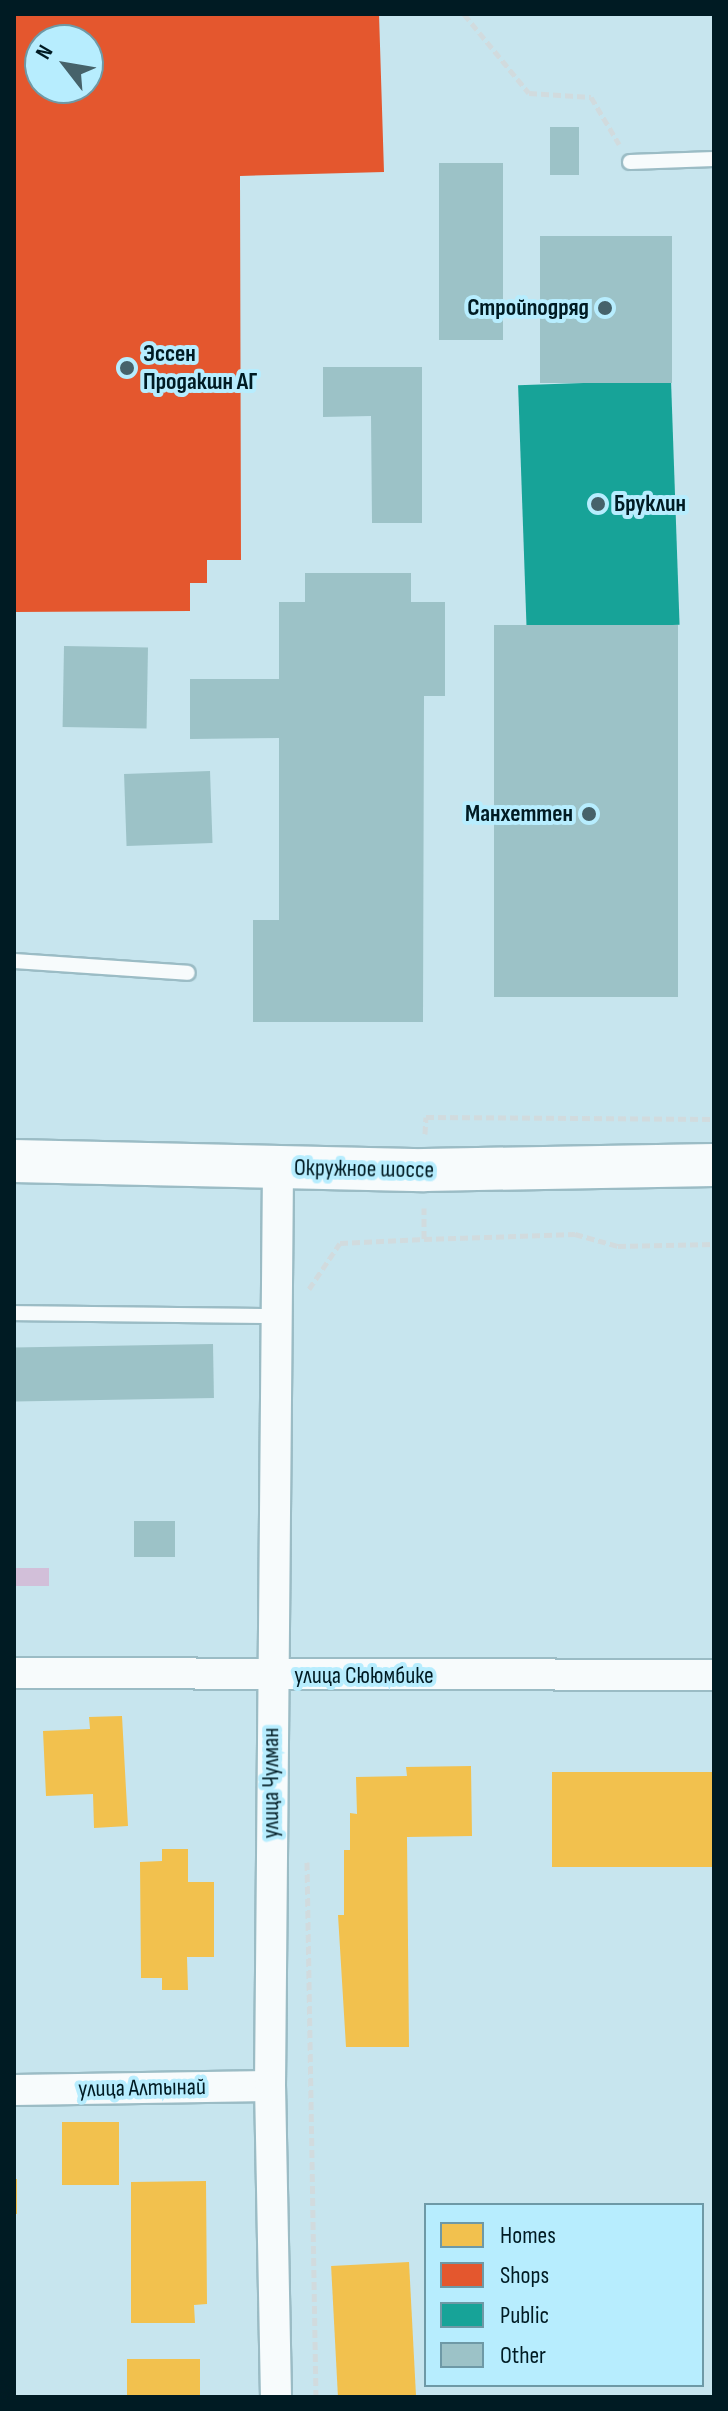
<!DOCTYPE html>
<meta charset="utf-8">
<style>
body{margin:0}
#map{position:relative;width:728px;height:2411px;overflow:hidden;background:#c7e5ee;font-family:"Sofia Sans Condensed",sans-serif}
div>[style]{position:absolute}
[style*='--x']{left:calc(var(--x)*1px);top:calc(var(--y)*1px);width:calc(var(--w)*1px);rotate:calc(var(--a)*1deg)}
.green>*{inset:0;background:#d2bfd9;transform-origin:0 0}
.homes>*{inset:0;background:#f2c14e;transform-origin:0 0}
.shops>*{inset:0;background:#e4572e}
.public>*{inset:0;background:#17a398;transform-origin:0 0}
.building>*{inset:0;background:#9cc2c7;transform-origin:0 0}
.path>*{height:5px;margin-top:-2.5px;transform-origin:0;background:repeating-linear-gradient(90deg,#d1dbde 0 8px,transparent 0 12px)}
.roads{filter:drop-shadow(2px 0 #9bbcc5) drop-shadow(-2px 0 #9bbcc5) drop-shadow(0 2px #9bbcc5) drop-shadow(0 -2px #9bbcc5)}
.lane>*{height:14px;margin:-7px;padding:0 7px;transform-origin:7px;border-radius:7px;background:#f7fbfc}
.street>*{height:30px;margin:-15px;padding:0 15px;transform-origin:15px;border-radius:15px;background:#f7fbfc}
.secondary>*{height:42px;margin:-21px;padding:0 21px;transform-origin:21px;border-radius:21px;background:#f7fbfc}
.dots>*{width:22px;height:22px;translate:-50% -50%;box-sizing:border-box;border:4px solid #b7edfe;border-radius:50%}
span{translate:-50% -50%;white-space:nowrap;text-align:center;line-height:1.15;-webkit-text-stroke:8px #b7edfe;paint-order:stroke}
.poi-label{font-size:24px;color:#001b23;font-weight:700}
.right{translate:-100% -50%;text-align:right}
.left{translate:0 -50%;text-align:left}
.street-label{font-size:24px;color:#001b23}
.frame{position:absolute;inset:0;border:16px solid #001b23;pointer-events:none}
.legend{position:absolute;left:424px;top:2203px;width:280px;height:184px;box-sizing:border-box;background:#b7edfe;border:2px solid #6e99a6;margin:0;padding:10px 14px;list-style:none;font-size:24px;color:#001b23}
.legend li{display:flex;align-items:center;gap:16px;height:40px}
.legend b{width:40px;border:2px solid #6e99a6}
.north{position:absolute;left:24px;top:24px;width:80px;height:80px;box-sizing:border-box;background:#b7edfe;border:2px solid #6e99a6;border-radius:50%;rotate:301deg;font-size:22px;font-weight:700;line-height:32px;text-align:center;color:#001b23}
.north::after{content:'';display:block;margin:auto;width:28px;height:36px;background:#46626a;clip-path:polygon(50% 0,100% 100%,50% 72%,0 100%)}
</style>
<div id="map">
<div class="green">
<div style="left:14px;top:1568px;width:35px;height:18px"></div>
</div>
<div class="homes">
<div style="clip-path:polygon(122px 1716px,128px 1826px,94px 1828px,93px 1794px,46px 1796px,43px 1731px,90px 1729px,89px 1717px)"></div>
<div style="clip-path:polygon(471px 1766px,472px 1836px,407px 1837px,409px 2047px,346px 2047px,338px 1915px,344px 1915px,344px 1850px,350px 1850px,350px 1813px,357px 1814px,356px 1777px,407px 1776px,406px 1767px)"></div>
<div style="left:552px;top:1772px;width:162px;height:95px"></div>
<div style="clip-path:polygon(162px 1849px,188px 1849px,188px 1882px,214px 1882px,214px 1957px,187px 1957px,188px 1990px,162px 1990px,162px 1978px,141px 1978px,140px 1862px,162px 1861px)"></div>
<div style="left:62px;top:2122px;width:57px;height:63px"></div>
<div style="left:14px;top:2179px;width:3px;height:35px"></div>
<div style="clip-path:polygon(206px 2181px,207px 2304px,194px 2305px,195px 2323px,131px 2323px,131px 2182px)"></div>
<div style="left:409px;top:2262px;width:135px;height:78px;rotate:87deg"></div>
<div style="left:200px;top:2359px;width:38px;height:73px;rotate:90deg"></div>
</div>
<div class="shops">
<div style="clip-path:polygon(evenodd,14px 14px,379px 14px,384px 172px,240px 176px,241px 560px,207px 560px,207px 583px,190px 583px,190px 611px,14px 612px,14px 14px,40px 40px,88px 40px,88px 88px,40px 88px,40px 40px)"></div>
</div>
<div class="public">
<div style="left:671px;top:380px;width:245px;height:153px;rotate:88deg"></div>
</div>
<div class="building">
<div style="left:550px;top:127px;width:29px;height:48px"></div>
<div style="left:439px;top:163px;width:64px;height:177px"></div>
<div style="left:540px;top:236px;width:132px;height:147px"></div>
<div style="clip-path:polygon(323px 367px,422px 367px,422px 523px,372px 523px,371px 416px,323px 417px)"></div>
<div style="clip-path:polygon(305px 573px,411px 573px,411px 602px,445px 602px,445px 696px,424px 696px,423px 1022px,253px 1022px,253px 920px,279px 920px,279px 738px,190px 739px,190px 679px,279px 679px,279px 602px,305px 602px)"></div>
<div style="left:678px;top:625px;width:372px;height:184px;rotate:90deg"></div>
<div style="left:64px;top:646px;width:84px;height:81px;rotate:1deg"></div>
<div style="left:210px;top:771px;width:72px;height:86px;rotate:88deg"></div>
<div style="left:213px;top:1344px;width:54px;height:199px;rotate:89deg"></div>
<div style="left:175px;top:1521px;width:36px;height:41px;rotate:90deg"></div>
</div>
<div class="path">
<div style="--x:464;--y:14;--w:102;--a:50.6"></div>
<div style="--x:529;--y:93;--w:62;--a:3.7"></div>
<div style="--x:591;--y:97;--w:55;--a:59.2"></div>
<div style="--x:425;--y:1134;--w:17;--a:-87"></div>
<div style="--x:426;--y:1117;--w:288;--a:0.4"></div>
<div style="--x:424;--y:1239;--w:151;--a:-1.9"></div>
<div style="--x:575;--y:1234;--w:45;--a:15.6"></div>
<div style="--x:618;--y:1246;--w:96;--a:-1.2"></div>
<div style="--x:309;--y:1289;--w:55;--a:-56"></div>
<div style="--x:340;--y:1243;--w:84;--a:-2.7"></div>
<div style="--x:424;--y:1239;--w:31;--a:-90"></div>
<div style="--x:307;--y:1862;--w:535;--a:89.04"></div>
</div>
<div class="roads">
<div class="lane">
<div style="--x:630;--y:162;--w:84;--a:-2"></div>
<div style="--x:14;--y:961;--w:174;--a:3.9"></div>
<div style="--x:14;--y:1313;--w:263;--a:0.7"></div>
</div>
<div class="street">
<div style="--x:14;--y:1673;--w:700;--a:0.16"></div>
<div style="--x:14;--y:2090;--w:256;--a:-0.9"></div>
<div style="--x:276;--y:2397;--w:311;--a:-91.1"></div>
<div style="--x:270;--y:2086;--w:918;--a:-89.5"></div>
</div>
<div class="secondary">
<div style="--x:14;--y:1161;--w:410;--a:1.3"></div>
<div style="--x:424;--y:1170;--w:290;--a:-1"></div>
</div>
</div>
<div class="dots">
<div style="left:605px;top:308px;background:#46626a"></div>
<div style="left:127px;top:368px;background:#46626a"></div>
<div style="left:598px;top:504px;background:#46626a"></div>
<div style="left:589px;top:814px;background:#46626a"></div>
</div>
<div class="poi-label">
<span class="right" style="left:589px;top:308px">Стройподряд</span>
<span class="left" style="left:143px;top:368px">Эссен<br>Продакшн АГ</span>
<span class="left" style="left:614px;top:504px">Бруклин</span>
<span class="right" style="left:573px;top:814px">Манхеттен</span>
</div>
<div class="street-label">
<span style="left:364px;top:1169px;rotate:1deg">Окружное шоссе</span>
<span style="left:364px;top:1676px">улица Сююмбике</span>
<span style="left:271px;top:1783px;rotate:-90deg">улица Чулман</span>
<span style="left:142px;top:2088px;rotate:-1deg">улица Алтынай</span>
</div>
<div class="frame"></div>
<ul class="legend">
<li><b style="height:22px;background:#f2c14e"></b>Homes</li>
<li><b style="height:22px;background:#e4572e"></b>Shops</li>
<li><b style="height:22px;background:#17a398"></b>Public</li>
<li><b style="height:22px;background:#9cc2c7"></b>Other</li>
</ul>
<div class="north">N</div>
</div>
